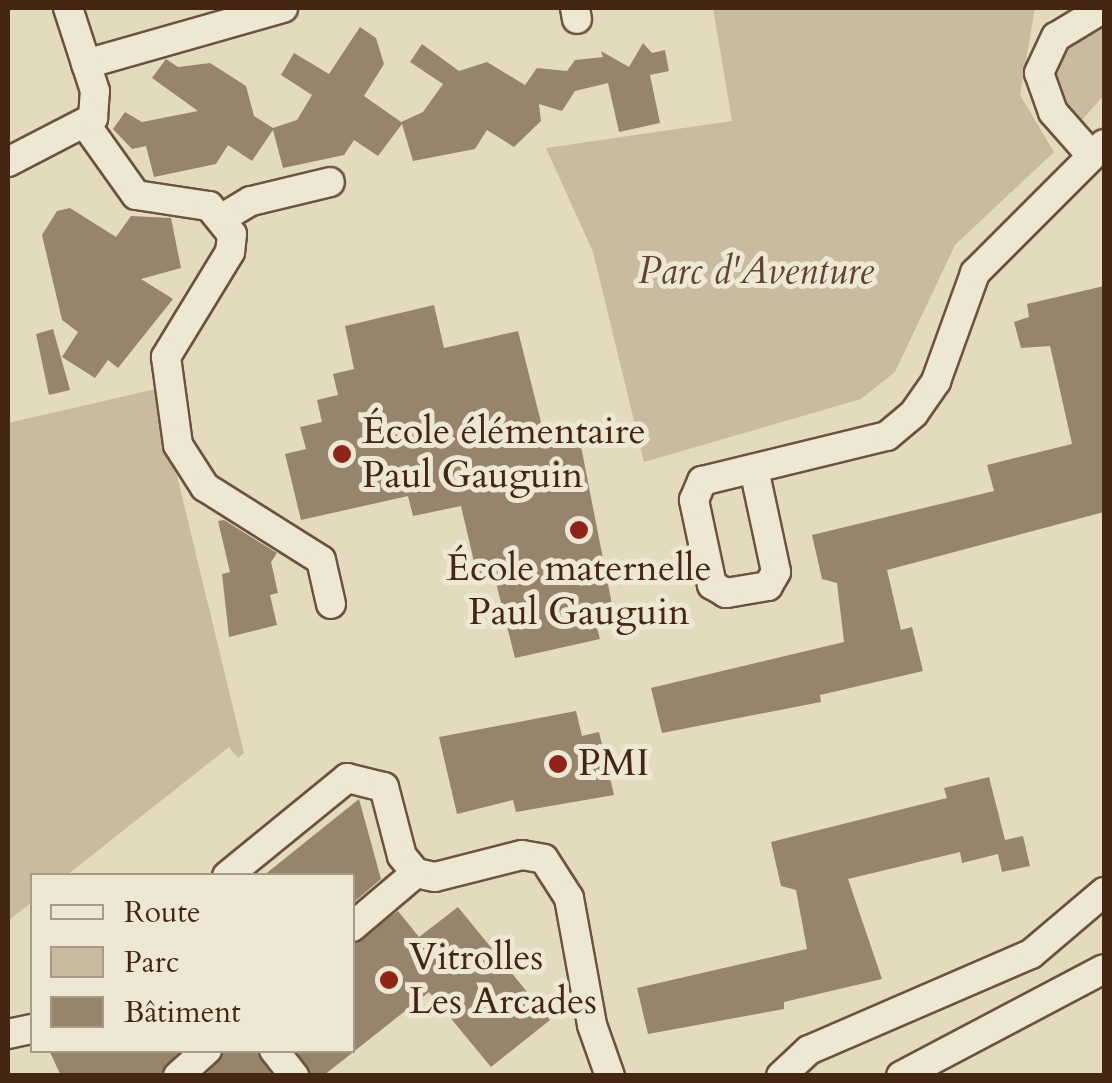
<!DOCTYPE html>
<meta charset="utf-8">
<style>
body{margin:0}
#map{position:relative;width:1112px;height:1083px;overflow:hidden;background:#e4dabd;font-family:Cardo,serif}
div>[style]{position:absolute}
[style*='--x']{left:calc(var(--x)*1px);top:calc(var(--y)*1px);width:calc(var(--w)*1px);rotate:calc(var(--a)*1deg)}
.green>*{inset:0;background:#c9bba0}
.building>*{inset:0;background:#97846c}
.roads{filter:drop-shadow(2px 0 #6c533e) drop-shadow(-2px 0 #6c533e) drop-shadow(0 2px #6c533e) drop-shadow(0 -2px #6c533e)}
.minor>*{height:28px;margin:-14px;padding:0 14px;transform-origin:14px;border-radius:14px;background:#ede7d4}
.dots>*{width:28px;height:28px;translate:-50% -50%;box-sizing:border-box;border:5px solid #ede7d4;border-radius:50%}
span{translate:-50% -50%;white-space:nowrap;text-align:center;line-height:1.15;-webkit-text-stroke:10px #ede7d4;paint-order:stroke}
.park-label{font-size:38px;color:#5f4430;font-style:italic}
.poi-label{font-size:38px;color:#442614}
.left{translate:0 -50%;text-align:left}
.frame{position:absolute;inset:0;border:10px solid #442614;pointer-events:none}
.legend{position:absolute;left:30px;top:873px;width:325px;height:180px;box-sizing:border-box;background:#ede7d4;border:2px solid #a99a87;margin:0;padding:12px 18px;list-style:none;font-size:30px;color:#442614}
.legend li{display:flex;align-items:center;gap:20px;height:50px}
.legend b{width:50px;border:2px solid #a99a87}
</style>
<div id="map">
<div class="green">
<div style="clip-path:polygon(713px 8px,1035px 8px,1020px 95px,1054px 152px,955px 245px,895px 372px,861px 399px,644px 462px,593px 252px,546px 148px,732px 121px)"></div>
<div style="clip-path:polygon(1104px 21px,1104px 95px,1082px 120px,1050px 90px,1056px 50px)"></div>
<div style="clip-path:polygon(156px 389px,244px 753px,238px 758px,229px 747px,67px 875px,32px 876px,32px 902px,8px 921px,8px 423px)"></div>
</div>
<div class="building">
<div style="clip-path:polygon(360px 27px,376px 38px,384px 64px,364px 96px,401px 122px,423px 112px,443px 84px,410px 62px,422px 44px,459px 71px,487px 62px,525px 85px,537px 68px,567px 71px,575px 60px,603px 57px,601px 51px,629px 67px,643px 43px,652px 53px,665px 50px,669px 71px,650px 75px,660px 123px,619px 132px,608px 83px,575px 91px,562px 111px,539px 104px,541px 121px,514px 147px,487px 130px,475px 149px,413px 161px,402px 124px,378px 156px,354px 140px,344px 155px,283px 168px,273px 130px,252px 161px,228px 145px,216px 164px,154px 177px,146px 146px,132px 149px,113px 129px,125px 112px,142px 122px,198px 111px,152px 78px,166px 59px,178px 67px,210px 63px,246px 86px,254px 116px,273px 128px,297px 120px,312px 95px,281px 75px,294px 53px,329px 74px)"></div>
<div style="clip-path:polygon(70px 208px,116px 237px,131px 216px,171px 218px,181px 268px,141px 279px,173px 299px,118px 368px,108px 360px,95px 378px,62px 357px,78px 332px,62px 320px,42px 235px,57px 211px)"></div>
<div style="clip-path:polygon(1104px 286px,1104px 512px,887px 570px,901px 630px,912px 627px,923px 671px,820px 695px,821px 702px,662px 733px,651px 688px,844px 642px,837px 583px,822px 579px,812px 535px,994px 491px,987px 465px,1072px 444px,1050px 346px,1021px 348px,1014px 322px,1029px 317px,1027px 304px)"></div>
<div style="clip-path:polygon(434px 305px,444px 348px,518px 331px,545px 438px,578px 431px,615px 620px,596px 624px,600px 639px,515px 658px,494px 575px,478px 579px,461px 506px,413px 516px,408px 496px,301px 520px,285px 454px,306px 449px,300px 427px,322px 422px,317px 400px,338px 395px,333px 374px,354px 369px,345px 326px)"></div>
<div style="clip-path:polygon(53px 329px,70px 390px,49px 395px,36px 334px)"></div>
<div style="clip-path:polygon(224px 520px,277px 553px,271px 562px,278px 593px,270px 595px,277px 625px,229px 637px,222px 574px,230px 572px,218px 521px)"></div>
<div style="clip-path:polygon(576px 711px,582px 736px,599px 732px,614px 795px,516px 812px,513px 800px,457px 814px,439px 737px)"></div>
<div style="clip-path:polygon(989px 777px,1005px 840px,1023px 836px,1030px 866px,1002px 872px,998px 854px,962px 863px,960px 852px,848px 879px,882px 979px,784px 1002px,784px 1009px,648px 1034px,637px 988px,807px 949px,796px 890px,781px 886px,771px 842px,947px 798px,944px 788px)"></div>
<div style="clip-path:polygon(359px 799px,381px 879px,352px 904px,352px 876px,263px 876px)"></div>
<div style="clip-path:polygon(458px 907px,550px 1020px,491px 1067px,429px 992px,323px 1076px,311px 1076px,296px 1050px,352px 1050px,352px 944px,398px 911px,419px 937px)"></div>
<div style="clip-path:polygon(49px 1050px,180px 1050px,161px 1076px,61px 1076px)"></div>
<div style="clip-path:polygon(224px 1050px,257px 1050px,272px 1076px,205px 1076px)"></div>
</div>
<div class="roads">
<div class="minor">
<div style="--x:575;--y:8;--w:11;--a:80"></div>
<div style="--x:86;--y:64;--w:205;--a:-15.9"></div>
<div style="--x:86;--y:125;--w:86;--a:54.5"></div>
<div style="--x:136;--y:195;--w:74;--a:8.6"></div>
<div style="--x:209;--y:206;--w:36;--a:51"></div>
<div style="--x:232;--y:234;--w:18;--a:96"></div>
<div style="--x:230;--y:252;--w:123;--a:121.4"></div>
<div style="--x:166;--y:357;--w:89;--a:82.2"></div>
<div style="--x:178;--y:445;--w:50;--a:57.3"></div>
<div style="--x:205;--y:487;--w:137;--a:32.2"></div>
<div style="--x:321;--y:560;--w:45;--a:77.2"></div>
<div style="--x:1090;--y:154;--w:56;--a:-131.4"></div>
<div style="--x:1053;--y:112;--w:41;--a:-109.7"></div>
<div style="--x:1039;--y:73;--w:40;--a:-65"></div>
<div style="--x:1056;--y:37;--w:56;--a:-31.1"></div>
<div style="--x:8;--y:162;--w:96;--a:-27.4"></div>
<div style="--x:93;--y:118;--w:27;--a:-86"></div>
<div style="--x:95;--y:91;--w:87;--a:-108"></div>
<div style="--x:224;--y:217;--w:31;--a:-31"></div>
<div style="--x:251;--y:201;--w:81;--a:-13.5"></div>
<div style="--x:754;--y:469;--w:105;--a:77.9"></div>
<div style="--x:776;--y:572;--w:16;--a:120"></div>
<div style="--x:768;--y:586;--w:43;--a:170.5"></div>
<div style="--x:726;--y:593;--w:16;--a:-150"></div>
<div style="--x:712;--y:585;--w:87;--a:-102"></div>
<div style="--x:694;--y:500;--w:21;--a:-67"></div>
<div style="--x:702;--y:481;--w:190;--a:-13.7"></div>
<div style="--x:887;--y:436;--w:35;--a:-40"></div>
<div style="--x:914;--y:413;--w:39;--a:-55"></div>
<div style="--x:936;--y:381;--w:115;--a:-70.1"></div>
<div style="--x:975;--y:273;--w:182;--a:-45"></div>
<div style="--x:227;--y:876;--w:155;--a:-39.2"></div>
<div style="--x:347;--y:778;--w:38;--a:14"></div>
<div style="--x:384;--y:787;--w:71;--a:75.4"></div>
<div style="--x:402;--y:856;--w:22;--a:51"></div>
<div style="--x:416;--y:873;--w:19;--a:12"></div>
<div style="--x:435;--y:877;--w:90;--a:-14.2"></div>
<div style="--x:522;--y:855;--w:22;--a:10"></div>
<div style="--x:544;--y:859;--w:46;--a:57.3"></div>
<div style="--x:569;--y:898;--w:129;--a:79.7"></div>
<div style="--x:592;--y:1025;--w:54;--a:70.6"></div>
<div style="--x:352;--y:927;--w:84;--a:-40.2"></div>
<div style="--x:8;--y:1034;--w:25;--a:-12"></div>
<div style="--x:274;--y:1050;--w:33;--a:52"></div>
<div style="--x:178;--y:1076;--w:39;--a:-42"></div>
<div style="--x:781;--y:1076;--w:38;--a:-43"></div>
<div style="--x:809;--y:1050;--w:242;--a:-23.4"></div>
<div style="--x:1031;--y:954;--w:96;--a:-40.3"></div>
<div style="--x:901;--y:1076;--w:229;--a:-27.8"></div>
</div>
</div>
<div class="dots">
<div style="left:342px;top:454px;background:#8f2418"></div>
<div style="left:579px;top:530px;background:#8f2418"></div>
<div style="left:558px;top:764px;background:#8f2418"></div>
<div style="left:389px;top:980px;background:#8f2418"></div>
</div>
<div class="park-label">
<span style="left:756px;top:272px">Parc d'Aventure</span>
</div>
<div class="poi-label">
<span class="left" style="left:362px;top:454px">École élémentaire<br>Paul Gauguin</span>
<span style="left:579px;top:591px">École maternelle<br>Paul Gauguin</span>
<span class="left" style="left:578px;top:764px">PMI</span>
<span class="left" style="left:409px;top:980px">Vitrolles<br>Les Arcades</span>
</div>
<div class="frame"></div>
<ul class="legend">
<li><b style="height:12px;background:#ede7d4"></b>Route</li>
<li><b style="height:28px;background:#c9bba0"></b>Parc</li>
<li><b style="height:28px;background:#97846c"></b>Bâtiment</li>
</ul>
</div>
